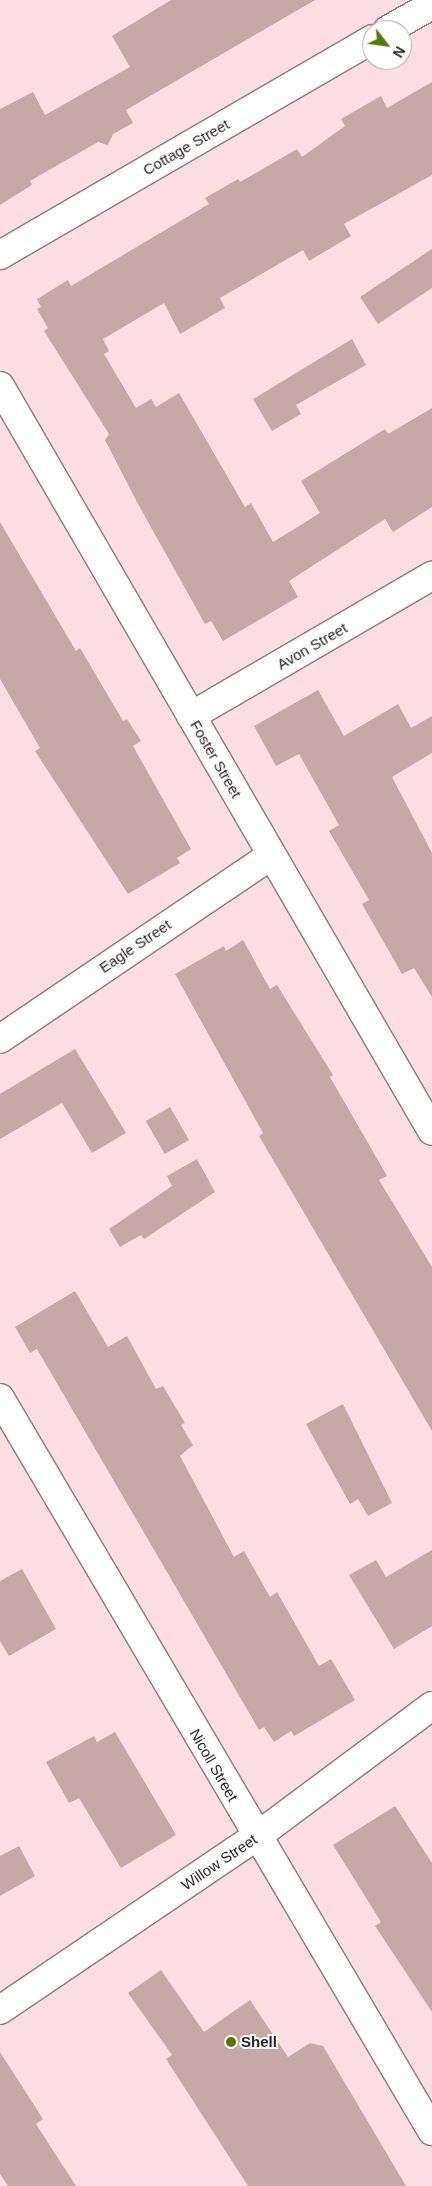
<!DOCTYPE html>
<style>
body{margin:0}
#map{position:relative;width:432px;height:2186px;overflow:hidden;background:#fddee4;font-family:Helvetica,sans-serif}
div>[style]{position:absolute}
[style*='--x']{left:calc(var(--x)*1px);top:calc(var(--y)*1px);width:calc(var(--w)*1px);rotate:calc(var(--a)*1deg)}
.building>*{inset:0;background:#c6a9a4;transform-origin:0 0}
.roads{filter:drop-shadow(1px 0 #92777d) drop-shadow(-1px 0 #92777d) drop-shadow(0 1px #92777d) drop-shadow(0 -1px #92777d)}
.street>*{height:28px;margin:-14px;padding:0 14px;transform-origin:14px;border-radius:14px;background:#fff}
.secondary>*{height:28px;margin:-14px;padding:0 14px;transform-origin:14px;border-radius:14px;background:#fff}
.dots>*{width:14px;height:14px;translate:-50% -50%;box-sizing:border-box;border:2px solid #fff;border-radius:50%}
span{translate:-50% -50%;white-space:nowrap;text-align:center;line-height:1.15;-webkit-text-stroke:4px #fff;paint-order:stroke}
.street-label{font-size:15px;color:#2d2225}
.poi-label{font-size:15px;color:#2d2225;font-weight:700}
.left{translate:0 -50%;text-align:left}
.north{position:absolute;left:362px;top:20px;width:50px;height:50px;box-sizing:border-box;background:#fff;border:1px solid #aba7a8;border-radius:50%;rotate:120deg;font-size:14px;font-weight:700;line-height:20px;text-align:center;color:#2d2225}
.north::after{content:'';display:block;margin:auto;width:18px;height:22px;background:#4e7b00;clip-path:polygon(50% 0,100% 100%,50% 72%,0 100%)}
</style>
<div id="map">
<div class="building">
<div style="clip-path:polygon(171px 0,315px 0,126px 110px,133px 123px,113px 134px,108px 145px,98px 142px,30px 181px,32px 185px,0 205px,0 109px,33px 92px,45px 115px,130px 67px,112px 36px)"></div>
<div style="clip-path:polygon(432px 82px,432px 175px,344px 224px,351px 236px,309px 261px,303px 250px,220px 298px,225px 308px,180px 334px,164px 303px,103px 339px,109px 351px,104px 354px,136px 408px,151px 399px,156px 407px,179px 393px,245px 507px,251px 503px,273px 542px,320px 513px,301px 481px,385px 429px,388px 434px,432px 408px,432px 507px,393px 532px,385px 519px,289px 581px,298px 597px,223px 641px,211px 621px,205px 624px,138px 504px,105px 440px,109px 434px,44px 331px,48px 328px,37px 309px,41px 307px,37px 299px,68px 280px,71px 286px,209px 204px,205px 198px,238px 179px,240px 182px,297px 149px,302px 157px,345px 126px,341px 119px,381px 96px,387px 108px)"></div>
<div style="clip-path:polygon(432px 249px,432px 288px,378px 324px,360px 297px)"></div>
<div style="clip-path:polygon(352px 339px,366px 365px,296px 405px,301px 414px,272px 431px,253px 399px)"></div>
<div style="clip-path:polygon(0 522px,76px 651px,80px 648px,123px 721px,127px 719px,141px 741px,133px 746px,191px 849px,177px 858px,180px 863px,128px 894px,35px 751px,40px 748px,0 679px)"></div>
<div style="clip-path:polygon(318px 690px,344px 736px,398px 704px,411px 728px,432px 716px,432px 753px,392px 777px,432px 853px,432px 997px,414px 968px,402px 974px,362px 904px,369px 900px,329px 831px,339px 825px,299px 754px,276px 766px,254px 726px)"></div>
<div style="clip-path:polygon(243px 940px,270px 989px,277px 985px,333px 1075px,330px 1077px,387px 1176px,379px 1180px,432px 1267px,432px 1431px,259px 1136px,263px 1133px,175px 974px,224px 946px,226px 951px)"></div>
<div style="clip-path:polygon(75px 1049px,126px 1133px,92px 1153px,62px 1103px,0 1139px,0 1094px)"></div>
<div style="left:170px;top:1107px;width:38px;height:28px;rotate:60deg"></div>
<div style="clip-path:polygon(197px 1159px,215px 1192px,144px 1239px,141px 1235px,120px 1247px,109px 1229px,172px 1186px,167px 1176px)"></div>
<div style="clip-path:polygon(75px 1291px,108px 1347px,127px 1336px,156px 1389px,163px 1386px,185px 1423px,181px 1425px,193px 1445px,180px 1456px,234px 1557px,244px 1551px,270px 1597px,277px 1592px,319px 1666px,331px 1659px,355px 1700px,294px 1736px,291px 1731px,274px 1742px,264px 1727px,259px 1730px,37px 1349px,30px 1353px,15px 1327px)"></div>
<div style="clip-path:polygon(343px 1404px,392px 1503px,368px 1516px,358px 1499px,350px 1504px,306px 1424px)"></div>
<div style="clip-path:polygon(432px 1550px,432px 1626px,394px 1649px,349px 1575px,376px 1560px,386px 1577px)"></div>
<div style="clip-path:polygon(22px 1569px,56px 1629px,9px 1656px,0 1641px,0 1581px)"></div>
<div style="clip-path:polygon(115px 1732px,176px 1835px,121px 1868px,79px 1798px,69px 1803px,46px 1762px,94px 1736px,97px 1742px)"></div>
<div style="clip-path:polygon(395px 1806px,432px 1863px,432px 2012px,375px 1926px,381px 1922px,333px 1845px)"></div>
<div style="clip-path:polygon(19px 1846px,35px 1876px,0 1896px,0 1856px)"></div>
<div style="clip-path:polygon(161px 1970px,204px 2032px,250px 2000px,288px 2057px,310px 2043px,323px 2046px,406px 2186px,248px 2186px,166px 2059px,172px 2055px,128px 1993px)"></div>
<div style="clip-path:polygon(0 2052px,43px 2119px,36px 2124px,76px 2186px,8px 2186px,0 2174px)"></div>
</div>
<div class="roads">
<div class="street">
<div style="--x:388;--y:30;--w:51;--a:-29.6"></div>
<div style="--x:0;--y:255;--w:430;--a:-30.1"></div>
<div style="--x:0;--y:386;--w:861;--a:59.89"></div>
<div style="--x:191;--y:716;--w:279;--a:-30.2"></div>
<div style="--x:0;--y:1039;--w:328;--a:-34.1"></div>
<div style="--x:0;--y:1398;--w:851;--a:59.49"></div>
</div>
<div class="secondary">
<div style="--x:0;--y:2010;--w:309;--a:-34.1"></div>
<div style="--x:256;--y:1837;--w:219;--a:-36.7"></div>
</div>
</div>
<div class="dots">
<div style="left:231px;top:2042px;background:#4e7b00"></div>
</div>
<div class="street-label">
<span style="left:186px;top:147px;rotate:-30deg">Cottage Street</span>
<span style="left:312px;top:646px;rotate:-30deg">Avon Street</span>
<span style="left:216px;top:759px;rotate:60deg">Foster Street</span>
<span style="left:135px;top:946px;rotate:-34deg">Eagle Street</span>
<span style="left:214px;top:1765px;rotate:60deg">Nicoll Street</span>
<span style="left:219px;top:1862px;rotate:-34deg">Willow Street</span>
</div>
<div class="poi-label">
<span class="left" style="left:241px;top:2042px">Shell</span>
</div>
<div class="north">N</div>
</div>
